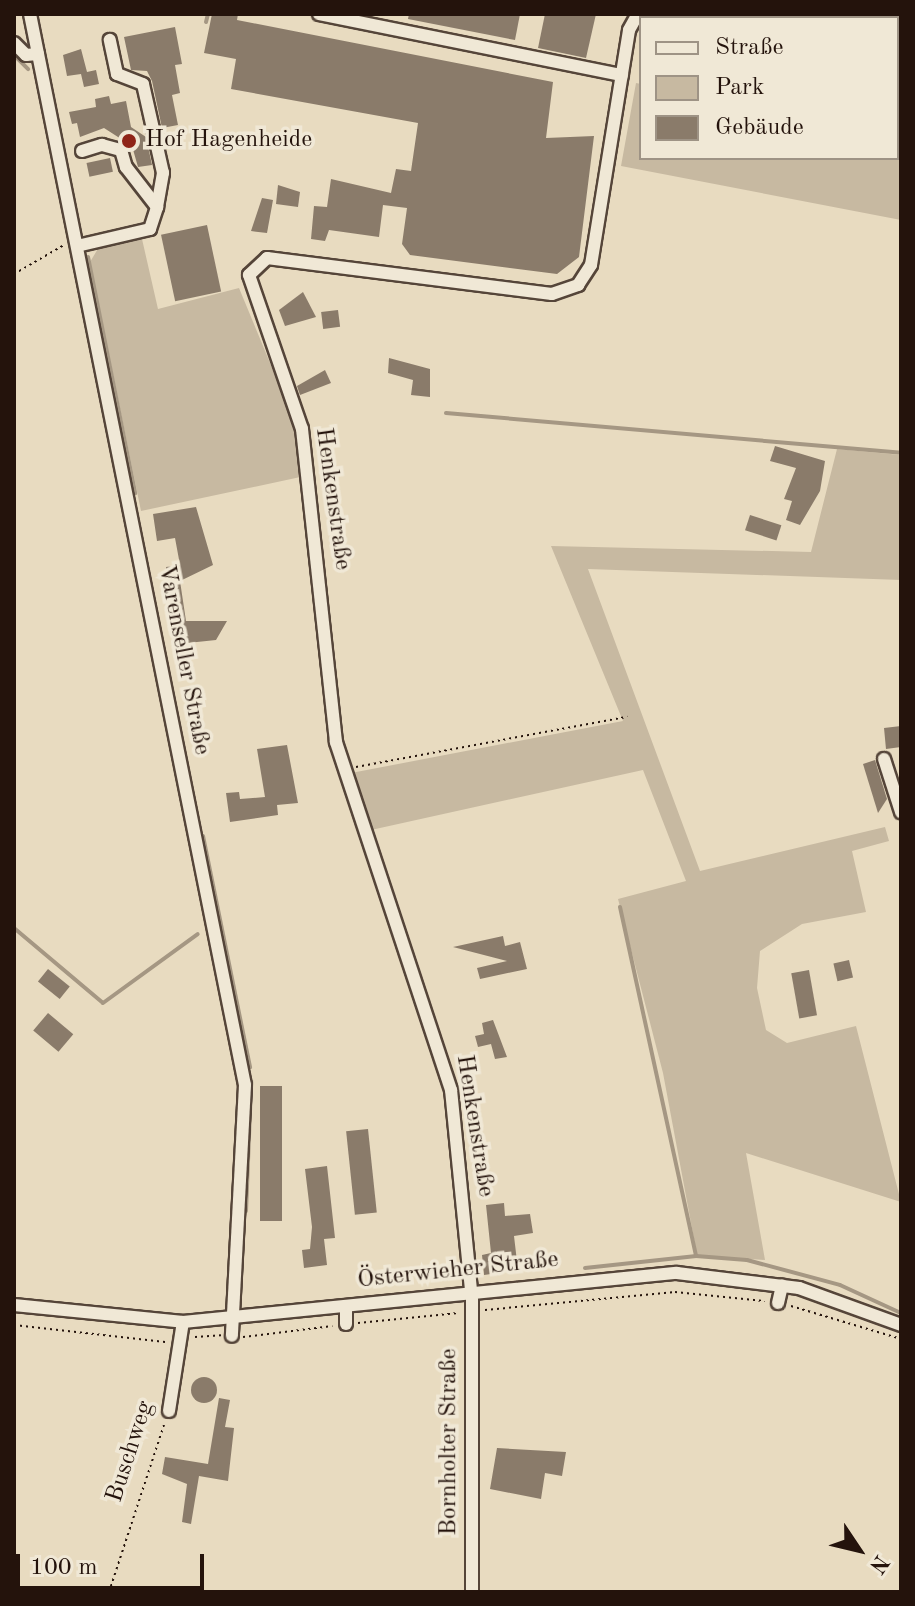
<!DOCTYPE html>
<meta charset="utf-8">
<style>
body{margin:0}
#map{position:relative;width:915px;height:1606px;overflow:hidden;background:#e8dbc0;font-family:"Old Standard TT",serif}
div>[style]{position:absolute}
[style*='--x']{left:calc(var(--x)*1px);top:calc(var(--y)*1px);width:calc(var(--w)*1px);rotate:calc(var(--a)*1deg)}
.green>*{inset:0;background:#c7b9a1}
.stream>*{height:4px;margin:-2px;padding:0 2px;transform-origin:2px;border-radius:2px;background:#a59783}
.building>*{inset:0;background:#8a7b6a;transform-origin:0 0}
.round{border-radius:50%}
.path>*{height:2px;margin-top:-1px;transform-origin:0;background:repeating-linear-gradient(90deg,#24130c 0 2px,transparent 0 6px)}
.roads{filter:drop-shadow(2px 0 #554539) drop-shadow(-2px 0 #554539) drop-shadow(0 2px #554539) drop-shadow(0 -2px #554539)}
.minor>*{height:12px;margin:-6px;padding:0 6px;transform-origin:6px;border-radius:6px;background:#f0e8d6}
.dots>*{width:22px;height:22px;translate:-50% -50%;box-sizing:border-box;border:4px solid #f0e8d6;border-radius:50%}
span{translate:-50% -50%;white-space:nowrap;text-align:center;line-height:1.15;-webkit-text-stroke:7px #f0e8d6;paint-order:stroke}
.poi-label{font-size:24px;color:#24130c}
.left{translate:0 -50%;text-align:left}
.street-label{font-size:24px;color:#24130c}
.frame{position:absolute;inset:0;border:16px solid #24130c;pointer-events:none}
.legend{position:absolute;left:639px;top:16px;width:260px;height:144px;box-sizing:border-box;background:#f0e8d6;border:2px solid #9e9385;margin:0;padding:10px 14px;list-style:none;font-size:24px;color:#24130c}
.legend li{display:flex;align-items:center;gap:16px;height:40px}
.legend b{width:40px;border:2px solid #9e9385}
.north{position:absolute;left:819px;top:1510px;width:80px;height:80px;-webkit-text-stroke:6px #f0e8d6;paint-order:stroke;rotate:125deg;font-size:22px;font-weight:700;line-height:32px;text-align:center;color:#24130c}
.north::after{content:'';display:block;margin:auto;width:28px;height:36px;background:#24130c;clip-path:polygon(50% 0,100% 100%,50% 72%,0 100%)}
.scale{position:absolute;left:16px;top:1554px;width:188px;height:36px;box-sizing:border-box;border:4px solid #24130c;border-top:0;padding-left:10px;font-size:24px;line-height:28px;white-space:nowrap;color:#24130c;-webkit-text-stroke:6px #f0e8d6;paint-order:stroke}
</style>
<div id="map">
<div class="green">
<div style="clip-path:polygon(773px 14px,901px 14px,901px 220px,621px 166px,636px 83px,641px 84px,641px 158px,897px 158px,897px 18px)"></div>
<div style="clip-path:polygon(142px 239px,158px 309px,239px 288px,292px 416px,305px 476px,141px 511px,90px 262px,99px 247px)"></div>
<div style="clip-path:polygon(837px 449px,901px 455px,901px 580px,588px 569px,700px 871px,885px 827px,889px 841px,852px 851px,866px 912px,802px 924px,760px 951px,757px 988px,766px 1030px,787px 1043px,856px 1026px,901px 1202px,746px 1153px,765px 1260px,697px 1255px,663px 1073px,618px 899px,686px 881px,643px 770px,371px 830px,351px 773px,623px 721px,551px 546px,811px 552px)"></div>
</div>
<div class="stream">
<div style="--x:206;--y:22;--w:8;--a:-76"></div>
<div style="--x:14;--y:55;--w:20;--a:45"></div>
<div style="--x:88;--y:257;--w:241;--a:78.7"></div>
<div style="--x:446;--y:413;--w:457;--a:5"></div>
<div style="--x:203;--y:836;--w:236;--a:78.5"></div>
<div style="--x:620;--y:907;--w:357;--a:77.7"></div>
<div style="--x:14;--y:928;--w:116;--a:40.1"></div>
<div style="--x:103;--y:1003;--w:117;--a:-36"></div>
<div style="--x:246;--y:1211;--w:124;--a:-87.7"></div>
<div style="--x:585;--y:1268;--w:112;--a:-6.2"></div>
<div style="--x:696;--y:1256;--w:51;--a:4.5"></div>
<div style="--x:747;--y:1260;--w:96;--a:15"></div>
<div style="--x:840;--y:1285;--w:67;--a:24.7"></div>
</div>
<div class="building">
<div style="clip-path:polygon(212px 14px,238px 14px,237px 20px,553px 82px,546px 138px,594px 136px,579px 257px,557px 274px,410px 255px,402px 244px,407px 208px,383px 205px,379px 237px,329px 230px,325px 241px,311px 239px,314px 206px,327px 207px,331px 179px,391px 193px,396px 169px,411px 171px,418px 123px,231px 89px,236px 59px,204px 53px)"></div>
<div style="clip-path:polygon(409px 14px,520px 14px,515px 40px,408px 19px)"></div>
<div style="clip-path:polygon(545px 14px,596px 14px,586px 58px,538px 48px)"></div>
<div style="clip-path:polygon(175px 27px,182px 64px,175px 65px,180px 93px,172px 95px,178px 125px,162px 128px,152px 81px,147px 71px,131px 70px,124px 37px)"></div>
<div style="clip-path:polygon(81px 49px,87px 72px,96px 70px,99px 84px,84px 87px,81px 74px,67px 76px,63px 55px)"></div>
<div style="clip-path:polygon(109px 96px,111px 104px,126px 101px,131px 127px,146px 137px,152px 165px,138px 167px,132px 146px,104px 128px,80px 137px,77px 123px,72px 124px,69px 112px,96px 107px,95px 99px)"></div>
<div style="left:110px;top:158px;width:14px;height:24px;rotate:78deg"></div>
<div style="clip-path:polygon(278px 185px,300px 192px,298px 207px,276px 204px)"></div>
<div style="clip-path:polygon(262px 198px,273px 200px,267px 233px,251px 231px)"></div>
<div style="left:207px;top:225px;width:68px;height:47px;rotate:78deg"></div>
<div style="clip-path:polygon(303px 292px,316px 317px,285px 326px,279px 310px)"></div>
<div style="left:338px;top:310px;width:17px;height:17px;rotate:83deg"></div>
<div style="clip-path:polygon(389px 358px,430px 369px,430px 397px,411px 395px,413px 380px,388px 373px)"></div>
<div style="clip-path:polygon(325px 370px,331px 383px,300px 395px,297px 386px)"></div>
<div style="clip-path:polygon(775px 446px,825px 461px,820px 491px,800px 525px,786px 520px,792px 501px,784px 499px,796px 468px,770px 461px)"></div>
<div style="clip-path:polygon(196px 507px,213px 565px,180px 581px,186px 621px,227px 621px,216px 640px,178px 644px,166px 567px,180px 565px,175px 538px,157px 541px,153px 514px)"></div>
<div style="left:750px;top:515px;width:33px;height:16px;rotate:18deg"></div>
<div style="clip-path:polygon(901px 726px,901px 747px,886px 749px,884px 728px)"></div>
<div style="clip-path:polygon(287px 745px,298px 803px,277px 805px,278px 815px,230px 822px,226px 793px,239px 792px,240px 799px,265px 797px,257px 749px)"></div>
<div style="clip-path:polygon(875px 760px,887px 799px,878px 813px,863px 764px)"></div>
<div style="clip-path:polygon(503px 936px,505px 946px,520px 942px,527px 969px,480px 979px,477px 968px,507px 961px,453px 947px)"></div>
<div style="left:849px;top:960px;width:18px;height:16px;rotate:77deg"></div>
<div style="left:48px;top:969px;width:28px;height:16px;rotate:39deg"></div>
<div style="left:809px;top:970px;width:46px;height:18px;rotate:80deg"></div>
<div style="left:48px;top:1013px;width:33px;height:23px;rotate:40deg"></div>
<div style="clip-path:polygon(493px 1020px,507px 1057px,495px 1059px,491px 1044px,478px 1047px,475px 1036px,484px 1034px,482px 1023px)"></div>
<div style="left:260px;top:1086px;width:22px;height:135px"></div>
<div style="left:368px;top:1129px;width:84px;height:22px;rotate:84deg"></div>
<div style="clip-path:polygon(327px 1166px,335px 1238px,324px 1239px,327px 1265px,304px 1268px,302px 1250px,310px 1249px,312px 1227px,305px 1169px)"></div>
<div style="clip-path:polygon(504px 1203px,505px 1216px,530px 1214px,533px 1233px,514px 1236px,518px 1270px,484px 1275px,482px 1255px,491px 1253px,486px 1205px)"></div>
<div class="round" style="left:191px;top:1377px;width:26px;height:26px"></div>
<div style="clip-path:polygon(219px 1398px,230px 1400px,225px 1427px,234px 1428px,228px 1481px,199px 1476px,191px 1524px,182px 1522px,187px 1484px,162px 1474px,165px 1457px,208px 1464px)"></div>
<div style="clip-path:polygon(497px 1448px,566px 1452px,562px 1476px,545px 1473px,541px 1499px,490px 1489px)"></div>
</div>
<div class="path">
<div style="--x:14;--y:274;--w:58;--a:-30.1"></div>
<div style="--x:356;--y:767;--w:276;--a:-10.5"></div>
<div style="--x:791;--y:1306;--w:115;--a:16.7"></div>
<div style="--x:485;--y:1310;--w:191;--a:-5.4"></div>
<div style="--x:675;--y:1292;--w:90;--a:5.7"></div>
<div style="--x:358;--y:1323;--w:101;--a:-5.7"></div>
<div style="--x:14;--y:1325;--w:152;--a:6.4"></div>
<div style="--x:195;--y:1337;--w:26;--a:-4"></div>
<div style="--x:243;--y:1337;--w:90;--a:-7"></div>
<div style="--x:109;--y:1592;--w:179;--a:-71.8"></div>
</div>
<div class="roads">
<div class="minor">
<div style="--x:30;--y:14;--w:1092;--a:78.65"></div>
<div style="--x:245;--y:1085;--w:251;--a:93"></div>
<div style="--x:319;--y:14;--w:309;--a:11.4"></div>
<div style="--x:14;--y:43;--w:17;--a:45"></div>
<div style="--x:26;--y:55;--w:12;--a:-5"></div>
<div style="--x:82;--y:151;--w:21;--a:-17"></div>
<div style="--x:102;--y:145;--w:20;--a:15"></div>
<div style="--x:121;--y:150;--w:18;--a:74"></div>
<div style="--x:126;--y:167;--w:51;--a:52.2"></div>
<div style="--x:77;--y:246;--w:75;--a:-13.1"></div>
<div style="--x:150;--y:229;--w:23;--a:-72"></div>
<div style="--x:157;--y:207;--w:35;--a:-80"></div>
<div style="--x:163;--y:173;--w:91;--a:-102.7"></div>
<div style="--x:143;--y:84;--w:28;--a:-159"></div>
<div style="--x:117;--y:74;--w:35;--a:-102"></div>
<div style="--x:884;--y:759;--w:56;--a:72.2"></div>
<div style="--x:778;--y:1303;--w:18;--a:-77"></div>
<div style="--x:14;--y:1305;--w:170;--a:5.7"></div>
<div style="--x:183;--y:1322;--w:496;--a:-5.7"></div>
<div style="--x:677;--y:1273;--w:123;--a:7"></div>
<div style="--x:799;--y:1288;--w:109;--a:19.9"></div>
<div style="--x:346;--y:1306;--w:18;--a:90"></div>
<div style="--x:169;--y:1411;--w:90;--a:-81.1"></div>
<div style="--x:472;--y:1592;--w:292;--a:-90"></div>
<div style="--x:472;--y:1300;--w:211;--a:-95.7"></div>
<div style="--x:451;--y:1090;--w:367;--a:-108.3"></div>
<div style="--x:336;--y:742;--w:315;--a:-96.2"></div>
<div style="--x:302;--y:429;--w:163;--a:-109"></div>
<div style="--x:249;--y:275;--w:25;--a:-43"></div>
<div style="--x:267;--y:258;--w:287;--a:7.2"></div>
<div style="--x:552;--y:294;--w:28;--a:-19"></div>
<div style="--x:578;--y:285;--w:24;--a:-57"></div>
<div style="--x:591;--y:265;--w:238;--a:-80.8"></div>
<div style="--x:629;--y:30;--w:18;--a:-61"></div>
</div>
</div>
<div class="dots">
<div style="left:129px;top:141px;background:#8f2418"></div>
</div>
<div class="poi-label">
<span class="left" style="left:145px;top:141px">Hof Hagenheide</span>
</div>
<div class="street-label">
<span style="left:332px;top:499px;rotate:82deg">Henkenstraße</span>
<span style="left:183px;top:660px;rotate:79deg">Varenseller Straße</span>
<span style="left:474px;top:1126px;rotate:81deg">Henkenstraße</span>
<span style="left:458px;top:1271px;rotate:-6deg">Österwieher Straße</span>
<span style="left:450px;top:1442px;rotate:-90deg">Bornholter Straße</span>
<span style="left:131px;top:1452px;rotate:-72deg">Buschweg</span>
</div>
<div class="frame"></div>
<ul class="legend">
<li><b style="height:10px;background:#f0e8d6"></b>Straße</li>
<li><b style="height:22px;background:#c7b9a1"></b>Park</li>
<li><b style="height:22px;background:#8a7b6a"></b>Gebäude</li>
</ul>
<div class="north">N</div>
<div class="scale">100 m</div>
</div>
